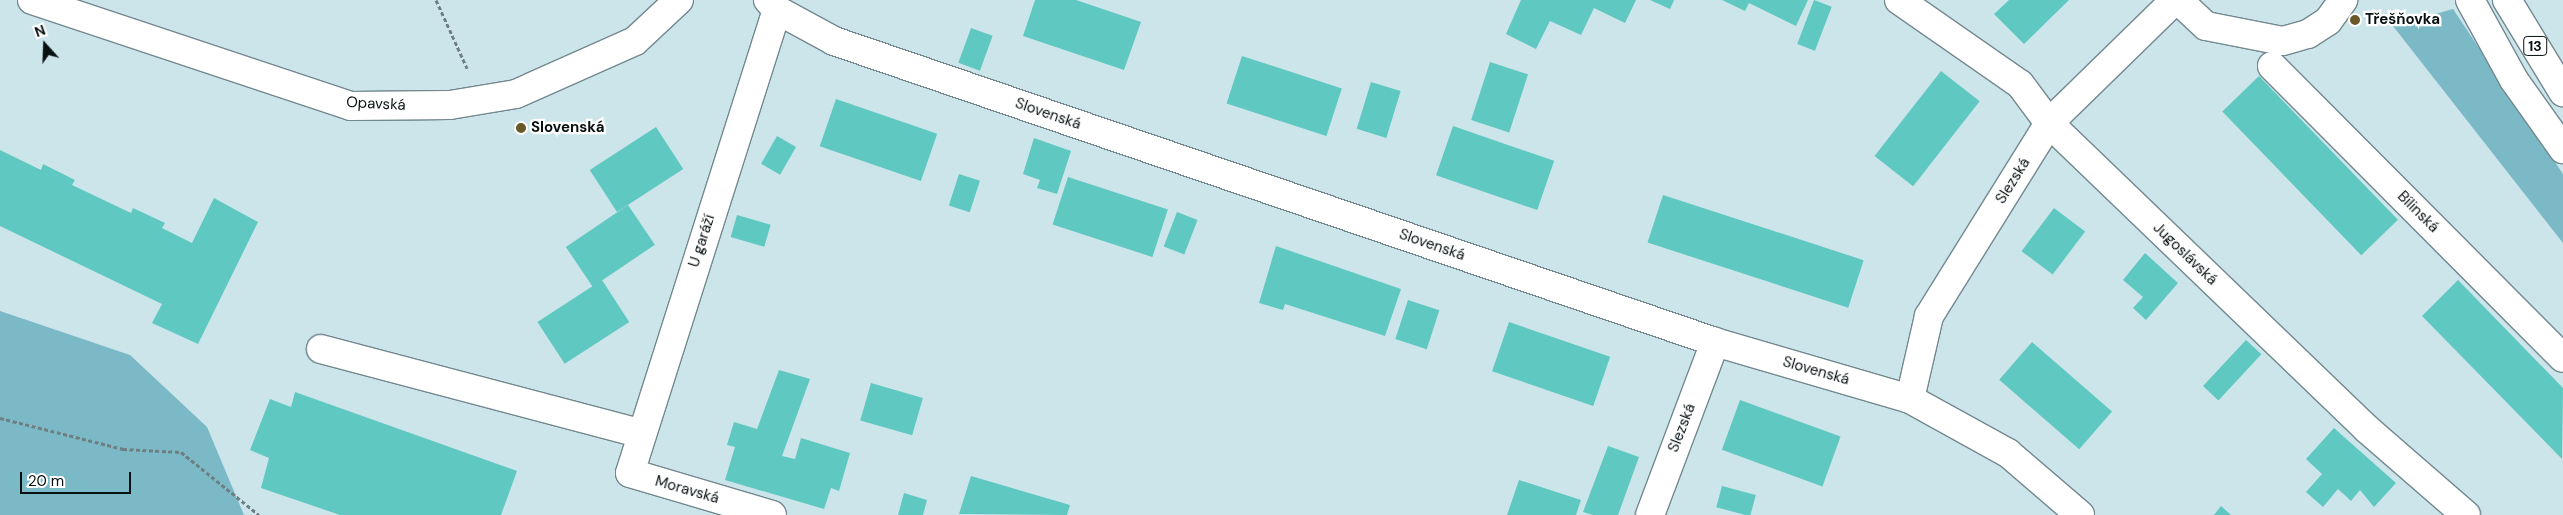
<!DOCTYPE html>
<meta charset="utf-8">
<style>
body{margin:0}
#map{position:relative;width:2563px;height:515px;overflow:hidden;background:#cce5eb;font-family:"DM Sans",sans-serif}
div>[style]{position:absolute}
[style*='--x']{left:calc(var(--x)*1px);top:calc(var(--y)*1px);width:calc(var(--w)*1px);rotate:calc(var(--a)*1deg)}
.green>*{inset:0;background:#7bb9c7}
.building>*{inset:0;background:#5fc8c1;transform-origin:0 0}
.path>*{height:3px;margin-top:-1.5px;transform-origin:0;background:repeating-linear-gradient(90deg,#6e7f83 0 4px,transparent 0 6.5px)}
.roads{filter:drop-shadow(1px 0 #73898f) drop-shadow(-1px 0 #73898f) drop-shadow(0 1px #73898f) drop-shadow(0 -1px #73898f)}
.minor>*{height:28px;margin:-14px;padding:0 14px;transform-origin:14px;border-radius:14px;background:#fff}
.highway>*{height:28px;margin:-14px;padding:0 14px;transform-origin:14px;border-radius:14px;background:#fff}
.dots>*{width:14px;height:14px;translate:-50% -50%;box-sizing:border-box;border:2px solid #fff;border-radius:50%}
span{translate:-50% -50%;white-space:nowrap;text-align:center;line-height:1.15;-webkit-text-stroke:4.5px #fff;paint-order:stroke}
.shield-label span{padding:1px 4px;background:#fff;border:1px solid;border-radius:4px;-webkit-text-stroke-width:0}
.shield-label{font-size:14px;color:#081012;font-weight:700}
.poi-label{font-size:15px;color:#081012;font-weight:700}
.left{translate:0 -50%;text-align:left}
.street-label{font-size:15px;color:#081012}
.north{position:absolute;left:20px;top:20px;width:50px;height:50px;-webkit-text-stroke:4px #fff;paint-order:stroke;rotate:340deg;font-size:14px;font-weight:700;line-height:20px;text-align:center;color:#081012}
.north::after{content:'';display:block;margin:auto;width:18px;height:22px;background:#081012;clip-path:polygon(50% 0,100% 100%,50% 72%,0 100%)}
.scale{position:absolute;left:20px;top:472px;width:111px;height:22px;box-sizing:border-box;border:2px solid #081012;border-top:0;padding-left:6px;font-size:15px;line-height:18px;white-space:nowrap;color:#081012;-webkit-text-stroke:4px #fff;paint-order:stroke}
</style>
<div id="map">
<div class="green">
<div style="clip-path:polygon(2453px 9px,2563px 174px,2563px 243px,2393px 26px)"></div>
<div style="clip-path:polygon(0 311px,130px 355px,207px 427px,244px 515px,0 515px)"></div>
</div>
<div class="building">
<div style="clip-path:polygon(1035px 0,1076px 0,1141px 22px,1124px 70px,1023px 36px)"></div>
<div style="clip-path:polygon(1521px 0,1636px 0,1625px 23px,1594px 8px,1581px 35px,1550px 21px,1536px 49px,1506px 34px)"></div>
<div style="clip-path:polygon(1650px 0,1674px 0,1670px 9px)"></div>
<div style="clip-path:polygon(1722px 0,1808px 0,1796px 26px,1749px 3px,1745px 11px)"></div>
<div style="left:1814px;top:0;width:19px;height:47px;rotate:21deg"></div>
<div style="clip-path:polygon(2009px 0,2069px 0,2024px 44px,1994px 14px)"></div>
<div style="left:971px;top:28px;width:23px;height:37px;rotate:20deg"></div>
<div style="left:1242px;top:56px;width:105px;height:50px;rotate:18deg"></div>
<div style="left:1490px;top:62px;width:40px;height:61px;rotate:18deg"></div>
<div style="left:1941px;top:71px;width:49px;height:108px;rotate:38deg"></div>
<div style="left:2259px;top:76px;width:200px;height:51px;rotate:46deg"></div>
<div style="left:1371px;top:82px;width:31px;height:49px;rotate:17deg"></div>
<div style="left:836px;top:99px;width:107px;height:50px;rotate:19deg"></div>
<div style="left:1453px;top:126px;width:107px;height:52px;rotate:19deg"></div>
<div style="left:656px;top:127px;width:50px;height:79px;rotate:57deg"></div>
<div style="left:777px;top:136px;width:22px;height:32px;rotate:30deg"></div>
<div style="clip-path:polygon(1034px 138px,1071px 151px,1057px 194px,1037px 188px,1040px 180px,1023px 174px)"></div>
<div style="clip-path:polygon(0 150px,41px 170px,43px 164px,75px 180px,72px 185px,131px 213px,133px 208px,165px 223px,162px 228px,192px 243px,214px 198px,258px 222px,198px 344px,152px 323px,162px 304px,0 226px)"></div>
<div style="left:959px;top:174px;width:22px;height:33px;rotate:18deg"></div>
<div style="left:1068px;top:177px;width:105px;height:50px;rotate:18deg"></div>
<div style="left:1663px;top:195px;width:211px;height:50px;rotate:18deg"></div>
<div style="left:628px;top:205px;width:48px;height:75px;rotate:56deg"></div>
<div style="left:2054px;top:208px;width:39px;height:54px;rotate:37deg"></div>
<div style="left:1177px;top:212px;width:22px;height:37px;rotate:21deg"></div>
<div style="left:737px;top:215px;width:35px;height:23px;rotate:16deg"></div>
<div style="clip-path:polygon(1276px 246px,1401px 289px,1385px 336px,1285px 304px,1283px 310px,1259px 303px)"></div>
<div style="clip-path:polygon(2145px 253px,2178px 283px,2146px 320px,2133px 308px,2143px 297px,2123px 280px)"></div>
<div style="left:602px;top:280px;width:50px;height:77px;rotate:57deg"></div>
<div style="clip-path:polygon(2458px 280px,2563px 388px,2562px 459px,2422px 316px)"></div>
<div style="left:1408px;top:300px;width:33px;height:41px;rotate:18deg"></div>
<div style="left:1509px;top:322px;width:107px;height:52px;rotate:19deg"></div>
<div style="left:2246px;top:340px;width:21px;height:63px;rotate:43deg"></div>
<div style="left:2032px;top:342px;width:106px;height:50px;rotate:41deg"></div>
<div style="clip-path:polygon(779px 370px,810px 379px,782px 456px,795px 459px,801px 438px,850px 453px,839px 491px,831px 488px,824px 509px,725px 480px,735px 447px,727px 445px,734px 422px,757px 429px)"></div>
<div style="left:871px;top:383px;width:54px;height:39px;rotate:16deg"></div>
<div style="clip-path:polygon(295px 392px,517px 471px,501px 515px,340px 515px,261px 488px,269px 458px,250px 450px,270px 399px,291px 407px)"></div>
<div style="left:1740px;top:400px;width:107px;height:53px;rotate:20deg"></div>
<div style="clip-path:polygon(2334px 428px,2396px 483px,2374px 507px,2360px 490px,2351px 501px,2338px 489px,2323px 507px,2306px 492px,2322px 474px,2306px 459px)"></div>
<div style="clip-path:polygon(1608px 446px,1639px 457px,1618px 515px,1593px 515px,1583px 512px)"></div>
<div style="clip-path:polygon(971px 476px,1070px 505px,1067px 515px,959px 514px)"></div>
<div style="clip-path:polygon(1519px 480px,1581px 500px,1576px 515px,1507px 515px)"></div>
<div style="left:1722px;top:486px;width:35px;height:22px;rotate:15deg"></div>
<div style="clip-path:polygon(904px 493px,927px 500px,923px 515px,898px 515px)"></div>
<div style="clip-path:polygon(2221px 506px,2231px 515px,2214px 515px)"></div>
</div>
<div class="path">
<div style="--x:436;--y:0;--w:75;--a:65.5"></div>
<div style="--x:0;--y:418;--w:127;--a:14.1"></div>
<div style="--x:123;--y:449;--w:58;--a:3"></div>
<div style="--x:181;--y:452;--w:100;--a:38.9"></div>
</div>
<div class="roads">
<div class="minor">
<div style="--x:32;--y:0;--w:336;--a:18.4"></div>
<div style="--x:351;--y:106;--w:99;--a:-0.6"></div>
<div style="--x:450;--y:105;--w:67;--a:-9.5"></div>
<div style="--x:516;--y:94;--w:130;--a:-24"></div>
<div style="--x:635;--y:41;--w:60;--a:-43"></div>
<div style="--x:768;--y:0;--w:13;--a:48"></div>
<div style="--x:777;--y:10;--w:65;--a:28.5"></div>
<div style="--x:834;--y:41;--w:931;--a:18.86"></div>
<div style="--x:1715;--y:342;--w:203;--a:16.3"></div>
<div style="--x:1910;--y:399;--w:112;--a:28.9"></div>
<div style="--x:2008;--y:453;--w:95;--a:40.7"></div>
<div style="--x:1899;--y:0;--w:147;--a:34.8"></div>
<div style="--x:2020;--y:84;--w:49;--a:53.4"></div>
<div style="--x:2049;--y:123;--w:441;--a:43.9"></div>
<div style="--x:2367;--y:429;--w:131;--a:41"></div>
<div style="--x:2178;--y:0;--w:38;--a:43"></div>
<div style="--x:2206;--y:26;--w:78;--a:11"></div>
<div style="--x:2283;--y:41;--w:26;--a:-16"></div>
<div style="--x:2308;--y:34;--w:24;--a:-33"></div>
<div style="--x:2328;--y:21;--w:26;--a:-54"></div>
<div style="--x:2470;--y:0;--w:91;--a:61.2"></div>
<div style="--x:2514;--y:80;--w:85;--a:54.6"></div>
<div style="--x:2272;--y:66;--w:412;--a:45.1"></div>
<div style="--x:321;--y:349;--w:330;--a:14.8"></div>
<div style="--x:1910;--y:399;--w:85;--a:-77.1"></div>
<div style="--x:1929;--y:316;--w:227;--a:-58.1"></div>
<div style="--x:2049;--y:123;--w:176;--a:-44.3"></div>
<div style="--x:772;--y:515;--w:148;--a:-163.5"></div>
<div style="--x:630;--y:473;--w:486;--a:-72.4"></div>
<div style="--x:1650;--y:515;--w:185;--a:-69.4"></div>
</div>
<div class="highway">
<div style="--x:2507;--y:0;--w:108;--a:58.7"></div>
</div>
</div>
<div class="dots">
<div style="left:2355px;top:20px;background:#695927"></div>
<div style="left:521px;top:128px;background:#695927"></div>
</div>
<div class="shield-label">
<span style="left:2535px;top:46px">13</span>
</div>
<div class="poi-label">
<span class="left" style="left:2365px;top:20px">Třešňovka</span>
<span class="left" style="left:531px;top:128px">Slovenská</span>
</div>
<div class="street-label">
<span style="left:376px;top:104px;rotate:3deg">Opavská</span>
<span style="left:1048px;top:114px;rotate:19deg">Slovenská</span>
<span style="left:2013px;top:181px;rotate:-58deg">Slezská</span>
<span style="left:2418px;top:212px;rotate:45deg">Bílinská</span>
<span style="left:702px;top:241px;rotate:-72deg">U garáží</span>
<span style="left:1432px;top:245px;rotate:19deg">Slovenská</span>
<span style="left:2185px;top:254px;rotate:44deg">Jugoslávská</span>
<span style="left:1816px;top:371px;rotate:16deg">Slovenská</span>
<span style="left:1682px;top:428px;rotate:-69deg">Slezská</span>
<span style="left:687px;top:490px;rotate:16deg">Moravská</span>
</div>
<div class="north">N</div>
<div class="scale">20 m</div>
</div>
